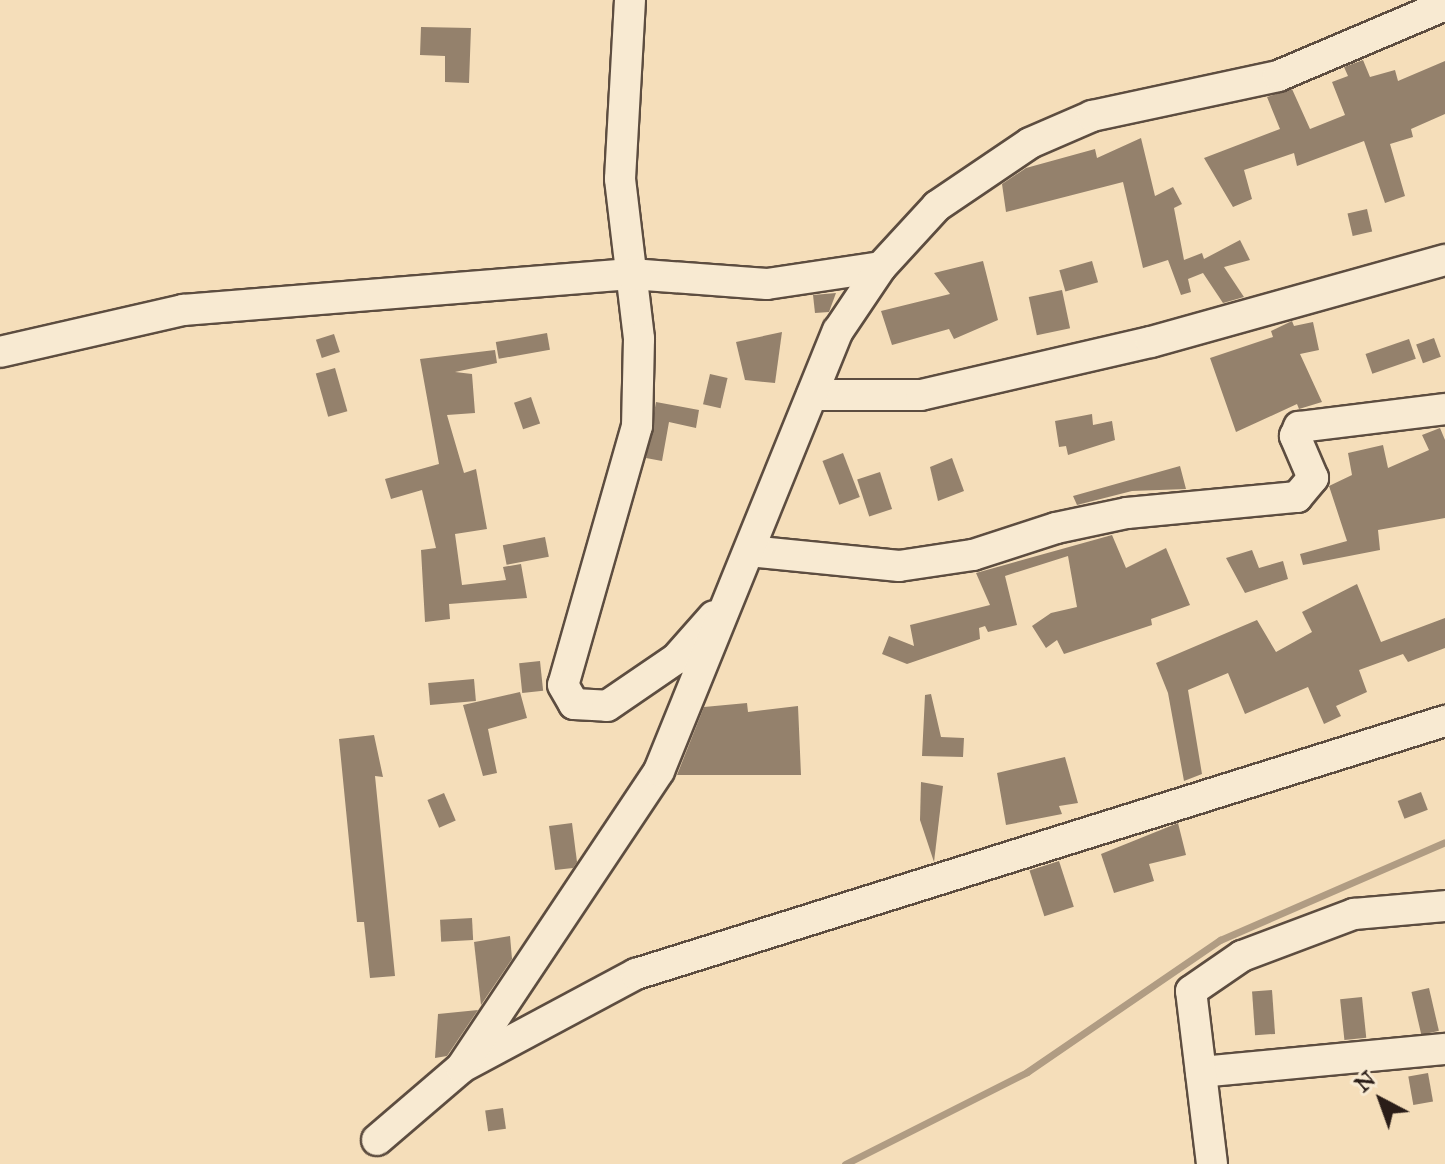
<!DOCTYPE html>
<style>
body{margin:0}
#map{position:relative;width:1445px;height:1164px;overflow:hidden;background:#f5deba;font-family:"IM FELL Great Primer",serif}
div>[style]{position:absolute}
[style*='--x']{left:calc(var(--x)*1px);top:calc(var(--y)*1px);width:calc(var(--w)*1px);rotate:calc(var(--a)*1deg)}
.stream>*{height:7px;margin:-3.5px;padding:0 3.5px;transform-origin:3.5px;border-radius:3.5px;background:#b09c83}
.building>*{inset:0;background:#94816c;transform-origin:0 0}
.roads{filter:drop-shadow(2px 0 #5d4d40) drop-shadow(-2px 0 #5d4d40) drop-shadow(0 2px #5d4d40) drop-shadow(0 -2px #5d4d40)}
.minor>*{height:30px;margin:-15px;padding:0 15px;transform-origin:15px;border-radius:15px;background:#f8ead2}
span{translate:-50% -50%;white-space:nowrap;text-align:center;line-height:1.15;-webkit-text-stroke:6px #f8ead2;paint-order:stroke}
.north{position:absolute;left:1341px;top:1060px;width:80px;height:80px;-webkit-text-stroke:6px #f8ead2;paint-order:stroke;rotate:319deg;font-size:22px;font-weight:700;line-height:32px;text-align:center;color:#2a1d18}
.north::after{content:'';display:block;margin:auto;width:28px;height:36px;background:#2a1d18;clip-path:polygon(50% 0,100% 100%,50% 72%,0 100%)}
</style>
<div id="map">
<div class="stream">
<div style="--x:845;--y:1164;--w:204;--a:-26.8"></div>
<div style="--x:1027;--y:1072;--w:234;--a:-34.4"></div>
<div style="--x:1220;--y:940;--w:245;--a:-23.5"></div>
</div>
<div class="building">
<div style="clip-path:polygon(421px 27px,471px 28px,469px 83px,445px 82px,445px 56px,420px 55px)"></div>
<div style="clip-path:polygon(1363px 60px,1370px 77px,1395px 70px,1398px 81px,1445px 61px,1445px 114px,1411px 129px,1413px 137px,1390px 144px,1405px 196px,1385px 203px,1364px 141px,1297px 166px,1294px 153px,1244px 170px,1252px 199px,1233px 207px,1204px 158px,1280px 129px,1267px 97px,1292px 89px,1310px 129px,1345px 115px,1332px 82px,1348px 76px,1344px 67px)"></div>
<div style="clip-path:polygon(1141px 138px,1155px 196px,1173px 187px,1182px 204px,1174px 208px,1184px 260px,1202px 253px,1204px 259px,1240px 240px,1250px 260px,1224px 267px,1244px 297px,1223px 303px,1203px 273px,1188px 279px,1191px 292px,1181px 295px,1168px 260px,1143px 268px,1123px 182px,1006px 212px,1002px 184px,1026px 168px,1095px 149px,1097px 158px)"></div>
<div style="left:1367px;top:209px;width:23px;height:20px;rotate:77deg"></div>
<div style="clip-path:polygon(983px 261px,998px 320px,954px 339px,949px 329px,892px 345px,881px 311px,950px 294px,934px 273px)"></div>
<div style="left:1092px;top:261px;width:22px;height:34px;rotate:74deg"></div>
<div style="left:1062px;top:290px;width:39px;height:34px;rotate:78deg"></div>
<div style="clip-path:polygon(836px 293px,829px 312px,815px 313px,813px 295px)"></div>
<div style="clip-path:polygon(1292px 321px,1294px 326px,1313px 322px,1319px 350px,1300px 354px,1322px 402px,1299px 409px,1297px 404px,1236px 432px,1210px 358px,1273px 337px,1271px 331px)"></div>
<div style="clip-path:polygon(782px 332px,775px 383px,745px 380px,736px 342px)"></div>
<div style="left:547px;top:333px;width:17px;height:52px;rotate:80deg"></div>
<div style="left:334px;top:334px;width:19px;height:19px;rotate:72deg"></div>
<div style="left:1434px;top:338px;width:20px;height:19px;rotate:70deg"></div>
<div style="left:1409px;top:339px;width:21px;height:46px;rotate:71deg"></div>
<div style="clip-path:polygon(495px 350px,497px 363px,455px 372px,472px 374px,475px 413px,447px 415px,464px 473px,476px 469px,487px 529px,455px 534px,462px 585px,506px 580px,503px 567px,521px 564px,527px 598px,449px 604px,450px 619px,425px 622px,421px 550px,436px 548px,422px 490px,391px 499px,385px 479px,439px 464px,420px 359px)"></div>
<div style="left:335px;top:368px;width:45px;height:20px;rotate:74deg"></div>
<div style="left:710px;top:374px;width:18px;height:31px;rotate:13deg"></div>
<div style="left:531px;top:397px;width:28px;height:18px;rotate:71deg"></div>
<div style="clip-path:polygon(656px 402px,699px 410px,696px 428px,669px 422px,662px 461px,646px 458px)"></div>
<div style="clip-path:polygon(1092px 414px,1093px 425px,1112px 421px,1115px 440px,1068px 455px,1066px 446px,1059px 447px,1055px 421px)"></div>
<div style="clip-path:polygon(1440px 428px,1445px 440px,1445px 518px,1378px 530px,1380px 550px,1303px 565px,1300px 554px,1347px 541px,1329px 486px,1352px 475px,1348px 453px,1383px 445px,1388px 468px,1429px 450px,1422px 435px)"></div>
<div style="left:843px;top:453px;width:47px;height:22px;rotate:69deg"></div>
<div style="clip-path:polygon(952px 458px,964px 491px,938px 501px,930px 467px)"></div>
<div style="clip-path:polygon(1180px 466px,1186px 489px,1132px 491px,1077px 505px,1073px 496px)"></div>
<div style="left:880px;top:472px;width:39px;height:24px;rotate:72deg"></div>
<div style="clip-path:polygon(1112px 535px,1126px 568px,1166px 548px,1190px 605px,1151px 619px,1152px 625px,1064px 654px,1057px 640px,1046px 648px,1032px 626px,1051px 613px,1077px 607px,1068px 556px,1005px 576px,1017px 625px,988px 632px,985px 626px,979px 628px,980px 639px,907px 664px,882px 654px,889px 636px,914px 646px,910px 625px,990px 605px,976px 573px)"></div>
<div style="left:545px;top:537px;width:20px;height:43px;rotate:79deg"></div>
<div style="clip-path:polygon(1252px 550px,1259px 568px,1283px 561px,1288px 579px,1245px 593px,1226px 558px)"></div>
<div style="clip-path:polygon(1357px 584px,1381px 642px,1445px 618px,1445px 648px,1408px 662px,1403px 654px,1359px 670px,1367px 692px,1336px 706px,1341px 716px,1324px 724px,1308px 687px,1245px 714px,1228px 673px,1188px 690px,1202px 774px,1184px 781px,1168px 693px,1156px 663px,1257px 620px,1276px 652px,1312px 632px,1302px 612px)"></div>
<div style="left:540px;top:661px;width:30px;height:21px;rotate:84deg"></div>
<div style="left:474px;top:679px;width:22px;height:46px;rotate:85deg"></div>
<div style="clip-path:polygon(520px 692px,527px 718px,488px 729px,497px 773px,483px 776px,463px 705px)"></div>
<div style="clip-path:polygon(931px 694px,941px 737px,964px 738px,963px 757px,922px 756px,925px 695px)"></div>
<div style="clip-path:polygon(747px 703px,748px 712px,798px 706px,801px 775px,677px 775px,704px 707px)"></div>
<div style="clip-path:polygon(374px 735px,383px 777px,375px 776px,395px 976px,370px 978px,364px 922px,357px 922px,339px 739px)"></div>
<div style="clip-path:polygon(1065px 757px,1078px 803px,1059px 806px,1062px 814px,1006px 825px,997px 773px)"></div>
<div style="clip-path:polygon(921px 782px,943px 786px,934px 862px,920px 820px)"></div>
<div style="left:1421px;top:792px;width:19px;height:25px;rotate:69deg"></div>
<div style="left:444px;top:793px;width:30px;height:18px;rotate:67deg"></div>
<div style="clip-path:polygon(572px 823px,577px 862px,573px 868px,555px 870px,549px 826px)"></div>
<div style="clip-path:polygon(1178px 823px,1186px 855px,1149px 864px,1154px 881px,1114px 893px,1101px 854px)"></div>
<div style="left:1059px;top:861px;width:48px;height:31px;rotate:72deg"></div>
<div style="left:472px;top:918px;width:22px;height:32px;rotate:87deg"></div>
<div style="clip-path:polygon(510px 936px,512px 959px,481px 1005px,474px 942px)"></div>
<div style="left:1429px;top:988px;width:44px;height:18px;rotate:77deg"></div>
<div style="left:1272px;top:990px;width:44px;height:20px;rotate:86deg"></div>
<div style="left:1362px;top:997px;width:41px;height:22px;rotate:84deg"></div>
<div style="clip-path:polygon(478px 1010px,447px 1056px,435px 1058px,438px 1014px)"></div>
<div style="left:1428px;top:1073px;width:29px;height:20px;rotate:80deg"></div>
<div style="left:503px;top:1108px;width:21px;height:18px;rotate:82deg"></div>
</div>
<div class="roads">
<div class="minor">
<div style="--x:630;--y:0;--w:179;--a:93.2"></div>
<div style="--x:620;--y:179;--w:161;--a:83.2"></div>
<div style="--x:639;--y:339;--w:87;--a:91.3"></div>
<div style="--x:637;--y:426;--w:269;--a:105.9"></div>
<div style="--x:563;--y:685;--w:22;--a:60"></div>
<div style="--x:574;--y:704;--w:33;--a:3"></div>
<div style="--x:607;--y:706;--w:83;--a:-34.3"></div>
<div style="--x:676;--y:659;--w:57;--a:-48.5"></div>
<div style="--x:0;--y:352;--w:188;--a:-12.9"></div>
<div style="--x:183;--y:310;--w:449;--a:-4.6"></div>
<div style="--x:631;--y:274;--w:136;--a:4.2"></div>
<div style="--x:767;--y:284;--w:115;--a:-8.5"></div>
<div style="--x:812;--y:395;--w:109;--a:0"></div>
<div style="--x:921;--y:395;--w:236;--a:-13"></div>
<div style="--x:1151;--y:342;--w:305;--a:-15.6"></div>
<div style="--x:749;--y:551;--w:151;--a:5.7"></div>
<div style="--x:899;--y:566;--w:75;--a:-8.5"></div>
<div style="--x:973;--y:555;--w:87;--a:-18"></div>
<div style="--x:1056;--y:528;--w:73;--a:-11.9"></div>
<div style="--x:1127;--y:513;--w:171;--a:-5.4"></div>
<div style="--x:1297;--y:497;--w:25;--a:-50"></div>
<div style="--x:1313;--y:478;--w:46;--a:-113.2"></div>
<div style="--x:1295;--y:436;--w:10;--a:-66"></div>
<div style="--x:1299;--y:427;--w:147;--a:-7"></div>
<div style="--x:466;--y:1065;--w:193;--a:-28.2"></div>
<div style="--x:636;--y:974;--w:848;--a:-17.37"></div>
<div style="--x:1201;--y:1072;--w:245;--a:-5.4"></div>
<div style="--x:377;--y:1140;--w:111;--a:-40.6"></div>
<div style="--x:461;--y:1068;--w:357;--a:-56.3"></div>
<div style="--x:659;--y:771;--w:475;--a:-67.9"></div>
<div style="--x:838;--y:331;--w:77;--a:-56.1"></div>
<div style="--x:881;--y:267;--w:83;--a:-47.4"></div>
<div style="--x:937;--y:206;--w:112;--a:-34.1"></div>
<div style="--x:1030;--y:143;--w:68;--a:-23.5"></div>
<div style="--x:1092;--y:116;--w:190;--a:-12.1"></div>
<div style="--x:1278;--y:76;--w:181;--a:-23"></div>
<div style="--x:1212;--y:1164;--w:174;--a:-96.9"></div>
<div style="--x:1191;--y:991;--w:62;--a:-34.5"></div>
<div style="--x:1242;--y:956;--w:120;--a:-20.6"></div>
<div style="--x:1354;--y:914;--w:91;--a:-5"></div>
</div>
</div>
<div class="north">N</div>
</div>
